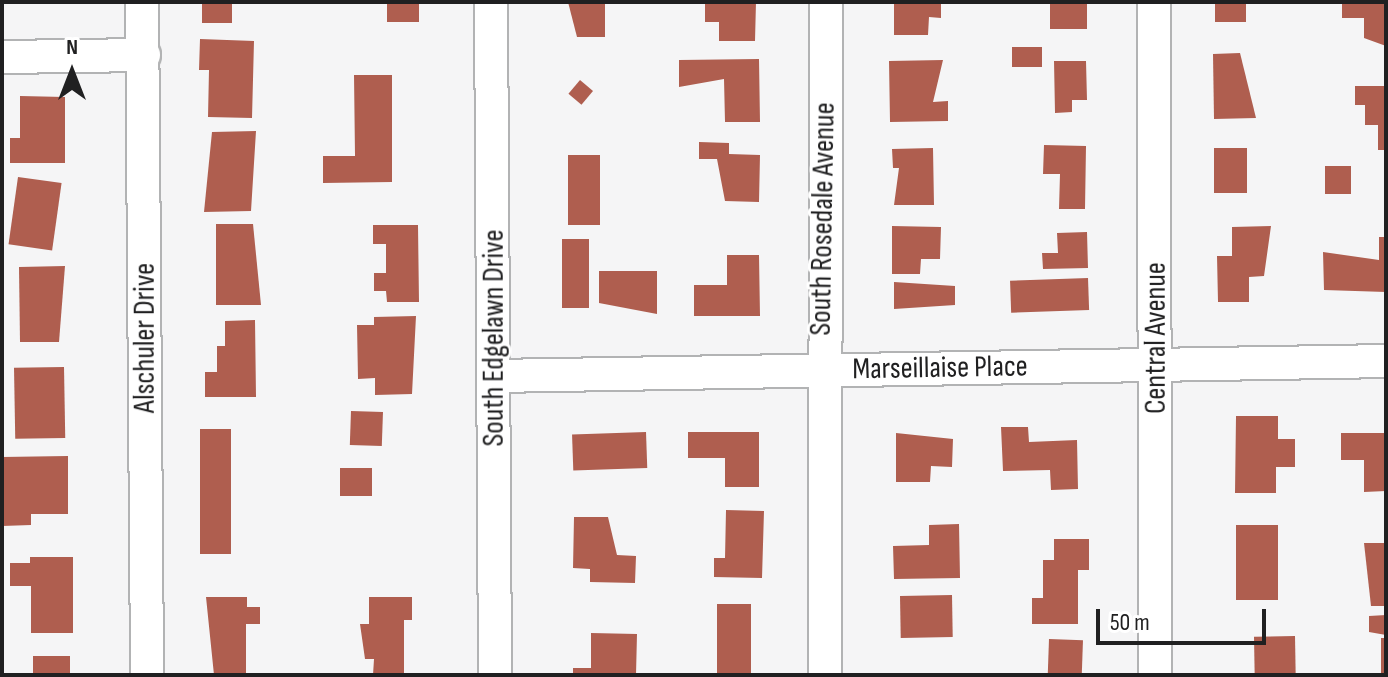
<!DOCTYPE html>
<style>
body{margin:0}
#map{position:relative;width:1388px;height:677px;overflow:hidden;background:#f5f5f6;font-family:"Sofia Sans Condensed",sans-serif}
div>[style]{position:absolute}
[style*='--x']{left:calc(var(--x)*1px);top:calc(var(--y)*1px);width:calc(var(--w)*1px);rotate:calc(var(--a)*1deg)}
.building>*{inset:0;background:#af5e4f;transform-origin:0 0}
.roads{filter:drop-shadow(2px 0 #b2b3b4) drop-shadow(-2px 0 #b2b3b4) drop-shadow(0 2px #b2b3b4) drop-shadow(0 -2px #b2b3b4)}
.minor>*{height:32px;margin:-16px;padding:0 16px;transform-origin:16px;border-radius:16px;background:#fff}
span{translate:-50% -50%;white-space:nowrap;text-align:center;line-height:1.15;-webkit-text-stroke:6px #fff;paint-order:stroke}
.street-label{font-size:30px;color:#202021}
.frame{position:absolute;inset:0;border:4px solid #202021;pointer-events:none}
.north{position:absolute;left:32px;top:32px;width:80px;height:80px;-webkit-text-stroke:6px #fff;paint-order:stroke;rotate:0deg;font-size:22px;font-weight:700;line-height:32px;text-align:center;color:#202021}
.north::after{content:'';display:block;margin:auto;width:28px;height:36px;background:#202021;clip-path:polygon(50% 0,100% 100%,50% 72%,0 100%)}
.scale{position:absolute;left:1096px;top:609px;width:170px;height:36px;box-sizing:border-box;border:4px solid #202021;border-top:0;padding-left:10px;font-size:24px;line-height:28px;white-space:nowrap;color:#202021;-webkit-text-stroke:6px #fff;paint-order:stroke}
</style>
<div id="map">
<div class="building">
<div style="left:202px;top:2px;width:30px;height:21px"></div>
<div style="left:387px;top:2px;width:32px;height:20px"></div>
<div style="clip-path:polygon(568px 2px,605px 2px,605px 37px,577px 37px)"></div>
<div style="clip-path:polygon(705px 2px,756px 2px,755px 41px,719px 41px,719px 22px,705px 22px)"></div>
<div style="clip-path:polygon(894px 2px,941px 2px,941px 18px,929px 17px,928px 35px,894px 35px)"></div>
<div style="left:1050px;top:2px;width:37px;height:27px"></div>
<div style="left:1215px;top:2px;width:31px;height:20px"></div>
<div style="clip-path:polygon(1342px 3px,1386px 3px,1386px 46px,1364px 38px,1364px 18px,1342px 18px)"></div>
<div style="clip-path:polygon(200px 39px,254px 41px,252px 118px,208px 117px,209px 70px,199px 70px)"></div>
<div style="left:1042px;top:47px;width:20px;height:30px;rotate:90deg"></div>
<div style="clip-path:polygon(1240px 53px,1256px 118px,1214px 119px,1213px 54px)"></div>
<div style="clip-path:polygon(759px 59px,760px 122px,725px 122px,724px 79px,679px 87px,679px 60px)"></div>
<div style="clip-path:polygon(943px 60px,933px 102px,948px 101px,948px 121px,890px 122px,889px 61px)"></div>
<div style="clip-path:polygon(1054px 61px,1086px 61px,1087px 100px,1072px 100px,1072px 112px,1055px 113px)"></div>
<div style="clip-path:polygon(354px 75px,392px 75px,392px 182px,323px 183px,323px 156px,355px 156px)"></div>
<div style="left:580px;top:80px;width:17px;height:18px;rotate:40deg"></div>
<div style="clip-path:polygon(1355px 86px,1386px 86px,1386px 150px,1378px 150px,1378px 125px,1365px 125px,1365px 105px,1355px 105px)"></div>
<div style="clip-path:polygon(20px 96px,65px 97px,65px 163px,10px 163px,10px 138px,20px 138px)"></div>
<div style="clip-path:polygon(256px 131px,251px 211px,204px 212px,212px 132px)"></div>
<div style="clip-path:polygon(699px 142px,729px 143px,729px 154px,760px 155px,759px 202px,725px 201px,717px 159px,699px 159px)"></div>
<div style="clip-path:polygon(1044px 145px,1086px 146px,1085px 209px,1059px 209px,1060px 174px,1043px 174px)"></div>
<div style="clip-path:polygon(933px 148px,934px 205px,894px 205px,899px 168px,893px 168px,892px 149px)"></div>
<div style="left:1214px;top:148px;width:33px;height:45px"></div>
<div style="left:568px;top:155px;width:32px;height:70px"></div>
<div style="left:1325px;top:166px;width:26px;height:28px"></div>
<div style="left:18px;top:177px;width:44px;height:68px;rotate:8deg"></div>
<div style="clip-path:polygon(216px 224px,253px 224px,261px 305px,216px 305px)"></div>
<div style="clip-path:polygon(373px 225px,418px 225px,419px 302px,387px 302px,386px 291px,374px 291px,374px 273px,386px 273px,386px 244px,373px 244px)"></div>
<div style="clip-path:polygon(892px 226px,941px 227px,940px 259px,921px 259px,920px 274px,892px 274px)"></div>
<div style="clip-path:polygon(1271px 226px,1264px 276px,1249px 277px,1249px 302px,1218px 302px,1217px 256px,1232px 256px,1232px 227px)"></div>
<div style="clip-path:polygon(1087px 232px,1088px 268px,1043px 269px,1042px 253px,1058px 253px,1057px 233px)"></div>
<div style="clip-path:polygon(1379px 237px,1386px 237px,1386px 292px,1324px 290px,1323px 252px,1379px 260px)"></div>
<div style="left:562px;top:239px;width:27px;height:69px"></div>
<div style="clip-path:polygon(727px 255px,759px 255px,760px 316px,694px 316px,694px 285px,727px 285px)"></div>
<div style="clip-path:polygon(65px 266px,59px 342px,20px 342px,19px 267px)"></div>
<div style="clip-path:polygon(599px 271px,657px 271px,657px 314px,599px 303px)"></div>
<div style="left:1088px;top:278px;width:32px;height:78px;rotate:88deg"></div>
<div style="clip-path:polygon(894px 282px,955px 286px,955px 305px,894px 309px)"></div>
<div style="clip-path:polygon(416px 316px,412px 394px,375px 395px,375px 378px,358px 379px,357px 325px,374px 325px,374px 317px)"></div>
<div style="clip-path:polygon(255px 320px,256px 397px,205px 397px,205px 372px,217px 372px,217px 346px,225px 346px,225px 321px)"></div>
<div style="left:64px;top:367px;width:71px;height:50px;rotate:89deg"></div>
<div style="left:351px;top:411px;width:32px;height:34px;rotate:2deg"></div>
<div style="clip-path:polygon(1236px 416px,1278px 416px,1278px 439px,1295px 439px,1295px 467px,1276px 467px,1276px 493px,1235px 493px)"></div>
<div style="clip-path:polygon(1001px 427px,1028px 427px,1029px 442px,1077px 440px,1078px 489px,1051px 490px,1050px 470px,1003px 471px)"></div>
<div style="left:200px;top:429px;width:31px;height:125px"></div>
<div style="left:646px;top:432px;width:36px;height:74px;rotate:88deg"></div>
<div style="clip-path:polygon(688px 432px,759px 432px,759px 487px,725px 487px,725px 458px,688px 458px)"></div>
<div style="clip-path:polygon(896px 433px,953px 439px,952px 467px,931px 466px,930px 482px,896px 482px)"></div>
<div style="clip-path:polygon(1341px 433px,1386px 433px,1386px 491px,1364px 492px,1364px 460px,1341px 460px)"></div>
<div style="clip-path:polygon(68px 456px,68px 514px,31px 514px,31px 525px,2px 526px,2px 457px)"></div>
<div style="left:340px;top:468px;width:32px;height:28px"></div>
<div style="clip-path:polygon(726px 510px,764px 511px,762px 578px,714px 577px,714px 558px,725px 558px)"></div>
<div style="clip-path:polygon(574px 517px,608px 517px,617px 555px,636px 556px,635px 583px,590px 582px,590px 569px,573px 568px)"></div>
<div style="clip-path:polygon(959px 524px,960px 578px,894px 579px,893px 546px,929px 545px,929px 525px)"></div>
<div style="left:1236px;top:525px;width:42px;height:75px"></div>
<div style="clip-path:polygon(1054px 539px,1089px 539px,1089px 570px,1078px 570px,1078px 624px,1032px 624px,1032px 598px,1043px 598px,1043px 560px,1054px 560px)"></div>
<div style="clip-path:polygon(1364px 543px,1386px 543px,1386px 606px,1371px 606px)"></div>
<div style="clip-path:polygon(30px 557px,73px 557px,73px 633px,31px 633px,31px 586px,10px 586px,10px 563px,30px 563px)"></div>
<div style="left:952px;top:595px;width:42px;height:52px;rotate:89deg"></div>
<div style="clip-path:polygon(206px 597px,247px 597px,247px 607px,260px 607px,260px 624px,246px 624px,246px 675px,214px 675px)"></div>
<div style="clip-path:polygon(369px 597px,412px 597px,412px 620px,404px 620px,404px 675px,373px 675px,374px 659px,365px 659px,360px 624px,369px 624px)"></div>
<div style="left:717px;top:604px;width:34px;height:71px"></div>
<div style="clip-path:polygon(1386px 615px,1386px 635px,1369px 632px,1369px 616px)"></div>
<div style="clip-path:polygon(591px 633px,637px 634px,636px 675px,573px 675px,573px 668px,591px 668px)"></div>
<div style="left:1295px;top:636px;width:39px;height:41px;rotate:89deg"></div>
<div style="left:1381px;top:638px;width:5px;height:37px"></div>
<div style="left:1049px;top:639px;width:34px;height:36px;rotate:2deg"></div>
<div style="left:33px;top:656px;width:37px;height:19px"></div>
</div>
<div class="roads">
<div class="minor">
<div style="--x:142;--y:2;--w:673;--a:89.57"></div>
<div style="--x:491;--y:2;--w:673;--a:89.66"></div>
<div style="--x:1154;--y:2;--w:673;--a:89.91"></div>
<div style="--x:2;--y:57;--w:142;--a:-0.8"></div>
<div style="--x:494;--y:376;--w:892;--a:-0.96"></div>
<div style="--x:825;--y:675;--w:673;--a:-89.91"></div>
</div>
</div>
<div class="street-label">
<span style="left:823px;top:219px;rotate:-89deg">South Rosedale Avenue</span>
<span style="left:145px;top:338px;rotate:-90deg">Alschuler Drive</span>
<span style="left:494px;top:338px;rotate:-90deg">South Edgelawn Drive</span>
<span style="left:1156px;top:338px;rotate:-90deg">Central Avenue</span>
<span style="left:940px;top:368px;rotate:-1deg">Marseillaise Place</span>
</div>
<div class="frame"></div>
<div class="north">N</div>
<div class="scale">50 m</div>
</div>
